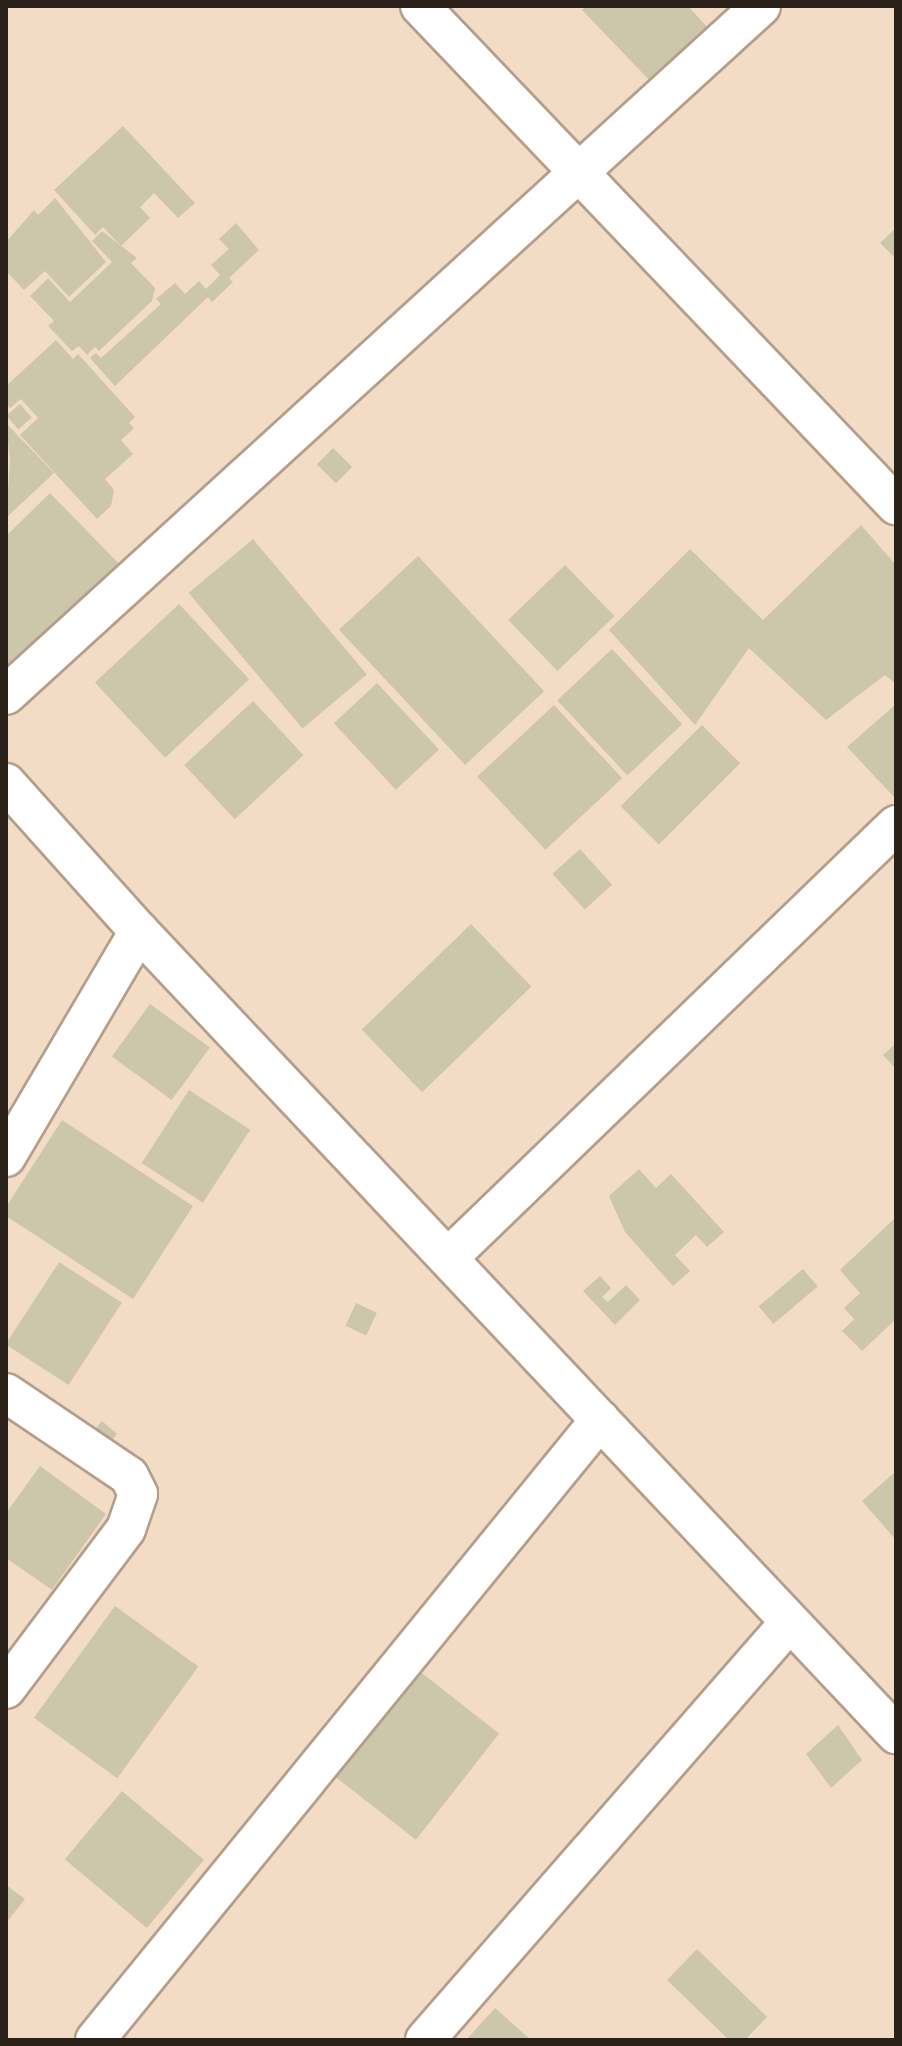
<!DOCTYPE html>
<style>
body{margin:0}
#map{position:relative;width:902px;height:2046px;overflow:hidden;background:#f3dcc5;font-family:"Times New Roman",serif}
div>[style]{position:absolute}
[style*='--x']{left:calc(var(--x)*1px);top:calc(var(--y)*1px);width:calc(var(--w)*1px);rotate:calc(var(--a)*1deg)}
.building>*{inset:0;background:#ccc7aa;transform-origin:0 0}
.roads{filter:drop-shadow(2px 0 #b59e89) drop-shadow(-2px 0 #b59e89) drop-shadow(0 2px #b59e89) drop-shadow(0 -2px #b59e89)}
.street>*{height:38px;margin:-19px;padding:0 19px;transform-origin:19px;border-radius:19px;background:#fff}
span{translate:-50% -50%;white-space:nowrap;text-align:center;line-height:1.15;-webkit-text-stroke:6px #f3dcc5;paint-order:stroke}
.frame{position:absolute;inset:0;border:8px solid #2a2119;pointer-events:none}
</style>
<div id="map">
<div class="building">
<div style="clip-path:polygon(586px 6px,688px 6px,710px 30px,653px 84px,582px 10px)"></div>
<div style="clip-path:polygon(123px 126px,195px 203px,178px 218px,154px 193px,140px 207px,150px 218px,121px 246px,103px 227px,95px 235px,54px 190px)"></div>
<div style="clip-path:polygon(55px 198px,106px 262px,69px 297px,45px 271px,24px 290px,6px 271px,6px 242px,34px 210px,38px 215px)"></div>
<div style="clip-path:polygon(236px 223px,259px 250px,229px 278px,233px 282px,212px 302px,208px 297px,115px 386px,90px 358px,96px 353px,101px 358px,161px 304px,156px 299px,175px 283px,185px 294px,199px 281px,206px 289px,220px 275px,211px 265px,229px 249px,219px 239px)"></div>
<div style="clip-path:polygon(896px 228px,896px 259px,880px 243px)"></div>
<div style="clip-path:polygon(102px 231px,137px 258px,131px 263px,155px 288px,152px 301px,99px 351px,95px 347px,87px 355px,79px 346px,72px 351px,48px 326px,54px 321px,30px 296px,48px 278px,70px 302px,112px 262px,92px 241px)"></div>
<div style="clip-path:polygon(56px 340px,73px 359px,78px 354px,135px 417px,129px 423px,134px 428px,121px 440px,133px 454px,105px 479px,114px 490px,111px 506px,97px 519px,20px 435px,38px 418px,21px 399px,10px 408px,6px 403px,6px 386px)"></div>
<div style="left:20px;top:404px;width:18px;height:18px;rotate:49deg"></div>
<div style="clip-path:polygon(6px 423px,54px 473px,6px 518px,10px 461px)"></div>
<div style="left:333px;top:448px;width:27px;height:23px;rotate:45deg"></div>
<div style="clip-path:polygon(50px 493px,127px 572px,6px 693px,6px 536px)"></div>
<div style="clip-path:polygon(861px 525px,896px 565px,896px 684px,885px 675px,826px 720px,749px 648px,695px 725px,609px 630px,690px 549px,763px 620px)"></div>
<div style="left:253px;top:539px;width:177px;height:84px;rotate:50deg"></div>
<div style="left:418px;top:556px;width:185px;height:108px;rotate:47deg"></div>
<div style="left:565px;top:565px;width:71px;height:79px;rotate:46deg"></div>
<div style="left:179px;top:604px;width:103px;height:115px;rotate:47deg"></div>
<div style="left:612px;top:649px;width:103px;height:75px;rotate:47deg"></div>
<div style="left:377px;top:683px;width:91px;height:59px;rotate:47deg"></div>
<div style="left:253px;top:701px;width:74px;height:94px;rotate:47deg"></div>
<div style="clip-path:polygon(896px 704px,896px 799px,847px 747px)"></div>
<div style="left:554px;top:705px;width:100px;height:105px;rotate:47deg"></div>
<div style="left:702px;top:725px;width:54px;height:115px;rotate:45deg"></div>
<div style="left:580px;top:849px;width:48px;height:37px;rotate:48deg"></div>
<div style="left:471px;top:924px;width:87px;height:152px;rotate:46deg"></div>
<div style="left:150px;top:1004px;width:74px;height:65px;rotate:36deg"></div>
<div style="clip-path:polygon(896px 1043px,896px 1069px,883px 1055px)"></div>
<div style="left:189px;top:1090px;width:73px;height:87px;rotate:33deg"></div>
<div style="clip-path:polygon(62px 1120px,193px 1206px,133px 1299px,6px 1216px,6px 1207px)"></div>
<div style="clip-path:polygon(639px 1169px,656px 1188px,671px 1174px,724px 1232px,707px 1247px,696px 1235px,675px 1255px,690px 1271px,673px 1286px,625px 1232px,609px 1196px)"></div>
<div style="clip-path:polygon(896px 1217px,896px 1319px,862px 1351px,842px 1331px,854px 1319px,844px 1308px,860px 1293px,840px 1270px)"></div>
<div style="left:59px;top:1262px;width:75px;height:98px;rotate:33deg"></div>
<div style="left:803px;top:1269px;width:23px;height:58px;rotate:50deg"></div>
<div style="clip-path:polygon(600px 1276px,611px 1288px,602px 1297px,608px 1302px,626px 1285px,640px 1300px,615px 1325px,583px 1291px)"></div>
<div style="left:356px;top:1303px;width:23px;height:25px;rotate:25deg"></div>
<div style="left:102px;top:1421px;width:20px;height:24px;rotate:41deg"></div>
<div style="clip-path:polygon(40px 1466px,106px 1514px,52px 1590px,6px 1558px,6px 1513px)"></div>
<div style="clip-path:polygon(896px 1471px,896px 1540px,862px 1501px)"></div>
<div style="left:115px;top:1606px;width:103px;height:138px;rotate:36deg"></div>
<div style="left:414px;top:1667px;width:108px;height:135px;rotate:38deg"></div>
<div style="clip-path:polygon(838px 1725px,862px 1760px,831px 1788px,806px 1754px)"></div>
<div style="left:122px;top:1791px;width:107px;height:89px;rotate:40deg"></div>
<div style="clip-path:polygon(6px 1885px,25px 1899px,6px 1923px)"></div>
<div style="clip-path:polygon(697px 1949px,767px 2017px,745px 2040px,729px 2040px,667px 1980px)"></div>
<div style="clip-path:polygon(495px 2008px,531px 2040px,466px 2040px)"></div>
</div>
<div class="roads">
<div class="street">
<div style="--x:420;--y:6;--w:690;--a:46.35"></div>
<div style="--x:6;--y:695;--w:1022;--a:-42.38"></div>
<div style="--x:6;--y:783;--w:199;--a:48.1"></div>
<div style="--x:139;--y:931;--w:1104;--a:46.69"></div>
<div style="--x:6;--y:1157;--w:262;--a:-59.5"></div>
<div style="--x:448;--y:1258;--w:623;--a:-44.02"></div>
<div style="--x:6;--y:1393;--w:148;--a:34"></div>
<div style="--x:129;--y:1476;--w:20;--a:63"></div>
<div style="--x:138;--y:1494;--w:37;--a:109"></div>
<div style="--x:126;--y:1529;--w:200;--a:126.9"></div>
<div style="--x:95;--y:2040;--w:800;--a:-50.84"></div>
<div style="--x:425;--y:2040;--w:554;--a:-48.88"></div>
</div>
</div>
<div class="frame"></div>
</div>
